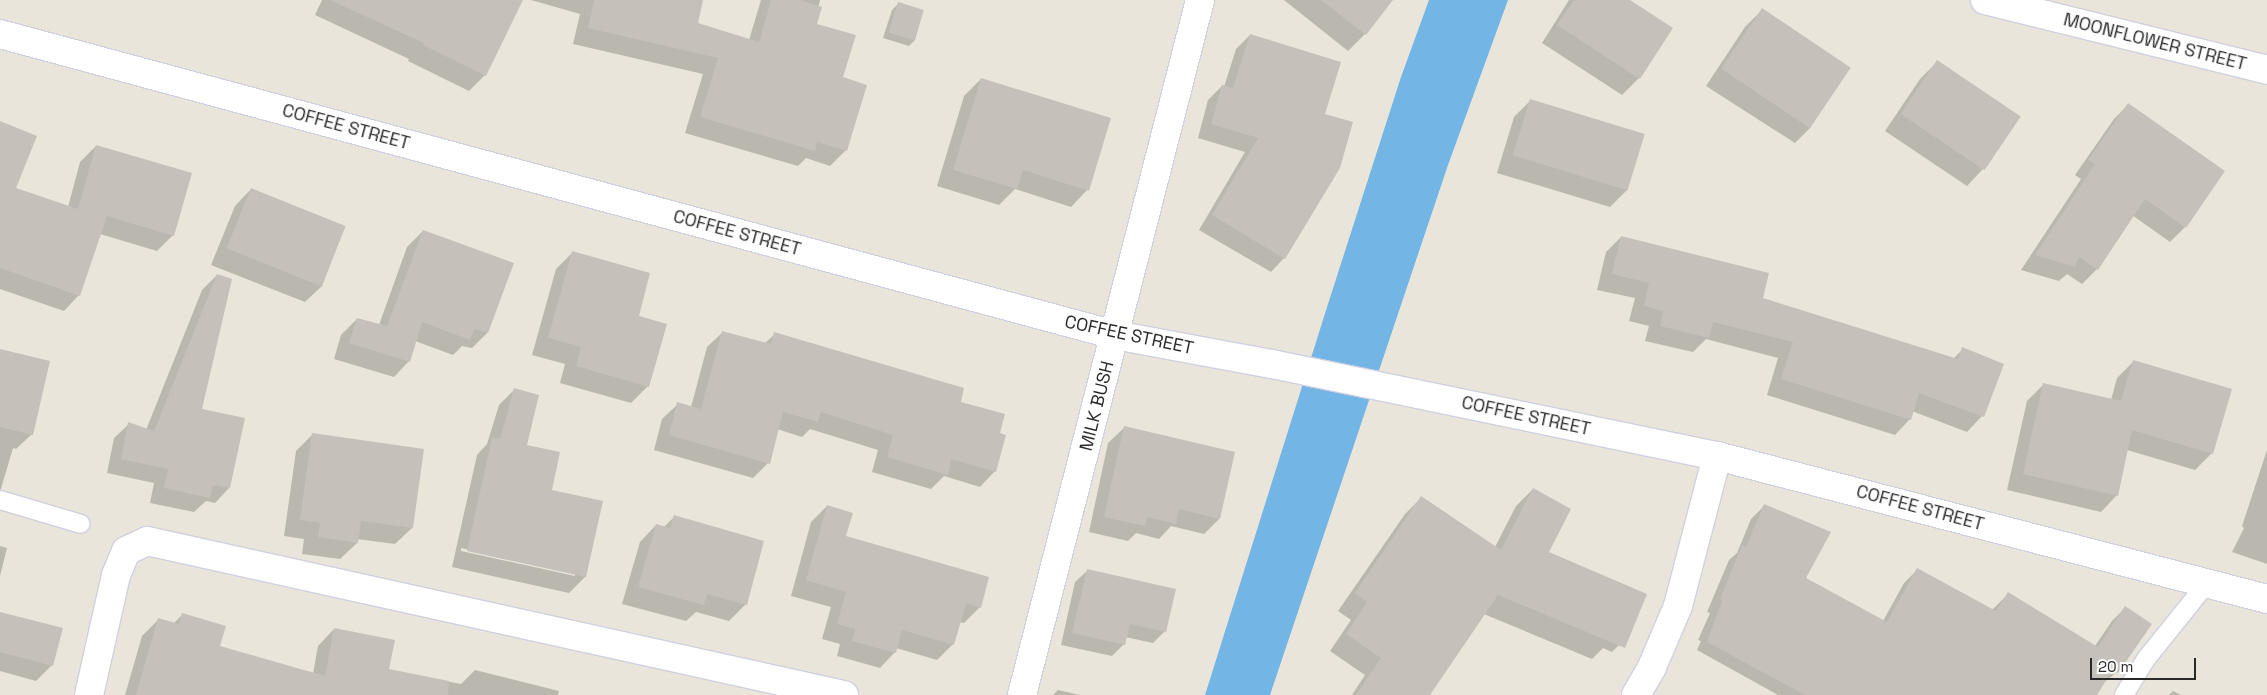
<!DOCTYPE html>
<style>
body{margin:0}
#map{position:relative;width:2267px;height:695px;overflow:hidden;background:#e9e5da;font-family:"Space Grotesk",sans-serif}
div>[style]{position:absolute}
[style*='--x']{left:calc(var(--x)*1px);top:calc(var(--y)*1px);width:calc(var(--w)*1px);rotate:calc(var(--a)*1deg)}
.water>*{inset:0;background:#73b6e5}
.shadow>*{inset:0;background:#0003}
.building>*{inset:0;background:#c5c1ba;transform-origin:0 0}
.roads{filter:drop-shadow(1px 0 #cfd0e0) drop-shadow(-1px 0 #cfd0e0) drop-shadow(0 1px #cfd0e0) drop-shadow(0 -1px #cfd0e0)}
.lane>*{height:18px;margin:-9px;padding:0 9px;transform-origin:9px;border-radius:9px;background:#fff}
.street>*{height:28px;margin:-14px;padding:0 14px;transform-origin:14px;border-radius:14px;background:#fff}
span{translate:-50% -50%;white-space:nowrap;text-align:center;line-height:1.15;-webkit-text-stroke:4.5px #fff;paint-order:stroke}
.street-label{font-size:18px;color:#282828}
.scale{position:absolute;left:2090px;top:658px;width:106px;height:22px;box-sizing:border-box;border:2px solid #282828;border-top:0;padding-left:6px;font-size:15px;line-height:18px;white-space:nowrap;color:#282828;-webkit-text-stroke:4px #fff;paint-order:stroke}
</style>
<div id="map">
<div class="water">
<div style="clip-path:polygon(1429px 0,1508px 0,1448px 165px,1270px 695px,1205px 695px,1328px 304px,1401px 77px)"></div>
</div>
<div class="shadow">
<div style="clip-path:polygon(322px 0,522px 0,485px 75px,469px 91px,408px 61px,409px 59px,315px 15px)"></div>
<div style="clip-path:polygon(531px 0,702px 0,696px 23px,749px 40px,761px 0,820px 0,815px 24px,841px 78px,846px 150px,830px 166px,806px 158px,798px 166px,685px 133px,703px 74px,573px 44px,580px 14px)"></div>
<div style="clip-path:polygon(1284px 0,1392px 0,1365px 34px,1348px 51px)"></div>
<div style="clip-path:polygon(1569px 0,1628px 0,1639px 78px,1622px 95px,1542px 43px)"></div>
<div style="clip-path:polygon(898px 4px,923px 11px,915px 40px,909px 46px,883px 38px,892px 10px)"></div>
<div style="clip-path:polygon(1762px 10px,1811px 127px,1795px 143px,1706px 86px,1745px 27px)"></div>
<div style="clip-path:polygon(1250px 35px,1324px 115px,1284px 258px,1271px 272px,1199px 230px,1245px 152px,1198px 138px,1208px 100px,1222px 86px,1224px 87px,1236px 49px)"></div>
<div style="clip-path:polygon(1937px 62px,1983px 169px,1967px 186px,1885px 131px,1920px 79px)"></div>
<div style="clip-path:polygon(981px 79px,1087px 190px,1071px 207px,1015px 189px,999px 205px,937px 186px,964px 96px)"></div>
<div style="clip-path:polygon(1530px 101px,1627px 190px,1610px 207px,1497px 173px,1514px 117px)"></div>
<div style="clip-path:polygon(2128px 105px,2185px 227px,2170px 242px,2132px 215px,2097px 269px,2082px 284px,2067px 274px,2059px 281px,2021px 270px,2081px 179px,2075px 175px,2114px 119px)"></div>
<div style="clip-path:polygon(0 122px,15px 189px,68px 207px,80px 162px,96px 146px,173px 235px,157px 251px,100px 234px,79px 295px,64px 311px,0 289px)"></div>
<div style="clip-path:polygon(251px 189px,345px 226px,322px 286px,305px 302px,211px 265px,235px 206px)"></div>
<div style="clip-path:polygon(423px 231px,487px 333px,472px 348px,462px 346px,453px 355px,415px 341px,409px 361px,394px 377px,334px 359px,341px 335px,357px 319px,379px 325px,407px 247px)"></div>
<div style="clip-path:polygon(1621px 237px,1761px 299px,1953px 359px,1963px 349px,1982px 416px,1967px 432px,1912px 411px,1910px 419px,1895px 435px,1767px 395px,1778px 358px,1706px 339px,1693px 352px,1645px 341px,1649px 326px,1629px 321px,1635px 298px,1597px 290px,1606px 252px)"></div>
<div style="clip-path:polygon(573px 252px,637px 316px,648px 386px,631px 403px,560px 383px,565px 364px,532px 355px,556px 269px)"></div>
<div style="clip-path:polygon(217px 275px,201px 410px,229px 488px,215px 503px,206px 501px,194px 512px,150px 503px,154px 483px,107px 473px,114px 438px,129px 424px,146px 430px,202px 290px)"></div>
<div style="clip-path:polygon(723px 332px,764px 344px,775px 334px,959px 402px,998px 434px,995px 471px,980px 487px,944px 476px,931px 489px,872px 472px,878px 450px,810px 429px,802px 437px,777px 429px,768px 463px,753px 478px,654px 450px,662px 419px,678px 404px,691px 407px,707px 347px)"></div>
<div style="clip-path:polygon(0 350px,32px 434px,16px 449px,13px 448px,0 492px)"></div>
<div style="clip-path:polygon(2133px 362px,2212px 453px,2195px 470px,2127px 450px,2117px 495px,2101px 512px,2007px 490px,2027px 401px,2043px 385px,2111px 400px,2117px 378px)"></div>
<div style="clip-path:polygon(evenodd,515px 389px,525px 446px,551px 491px,601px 502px,585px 577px,569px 593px,452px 567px,477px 455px,487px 444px,499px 405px,515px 389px,461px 548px,575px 574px,575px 576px,461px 551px,461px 548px)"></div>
<div style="clip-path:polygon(1124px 428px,1219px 519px,1204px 534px,1171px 526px,1159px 539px,1136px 533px,1128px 541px,1089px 532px,1108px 443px)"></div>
<div style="clip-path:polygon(312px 435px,412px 528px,395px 544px,357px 539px,357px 543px,340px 559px,302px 554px,304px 539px,284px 536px,296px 451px)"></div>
<div style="clip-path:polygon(2267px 450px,2267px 564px,2232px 552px,2244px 528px,2242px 526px)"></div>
<div style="clip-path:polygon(1533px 489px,1547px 553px,1629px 635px,1612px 652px,1603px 648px,1592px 659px,1484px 614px,1428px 695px,1352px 695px,1365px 675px,1330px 651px,1351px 620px,1338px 611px,1405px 514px,1422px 497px,1495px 547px,1516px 506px)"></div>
<div style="clip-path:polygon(827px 506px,845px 537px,980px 607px,964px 623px,959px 622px,953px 644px,937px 660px,896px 648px,895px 652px,880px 668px,837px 656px,840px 644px,822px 639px,831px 607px,791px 596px,811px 522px)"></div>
<div style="clip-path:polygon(1764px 506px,1804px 579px,1883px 621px,1904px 583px,1917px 570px,1992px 610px,2008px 594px,2095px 646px,2112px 621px,2126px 607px,2117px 672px,2102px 684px,2095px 695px,1778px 695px,1697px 650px,1701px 641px,1698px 640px,1710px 613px,1707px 612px,1729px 560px,1737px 553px,1751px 519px)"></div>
<div style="clip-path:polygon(674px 517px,746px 604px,729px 621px,696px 612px,686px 621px,622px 604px,640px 542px,656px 525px,664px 527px)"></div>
<div style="clip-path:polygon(0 546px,7px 548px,0 576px)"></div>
<div style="clip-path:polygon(1087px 571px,1165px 631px,1153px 643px,1125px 637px,1124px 644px,1112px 656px,1061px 645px,1075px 582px)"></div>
<div style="clip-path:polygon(0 613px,52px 665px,36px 681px,0 671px)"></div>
<div style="clip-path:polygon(183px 614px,218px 647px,313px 674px,318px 646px,334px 629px,387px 670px,461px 684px,475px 670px,559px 691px,558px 695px,125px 695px,142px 636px,158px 620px,173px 624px)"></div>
<div style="clip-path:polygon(1058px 690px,1080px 695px,1053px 695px)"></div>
<div style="clip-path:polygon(2173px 691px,2181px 695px,2169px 695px)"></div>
</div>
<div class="building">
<div style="clip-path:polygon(330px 0,523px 0,486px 76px,423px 45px,424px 43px)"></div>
<div style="clip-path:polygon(594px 0,703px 0,698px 23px,759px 42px,771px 0,800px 0,822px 7px,817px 24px,856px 35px,843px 77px,867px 85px,847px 151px,817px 142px,815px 151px,700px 117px,718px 58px,588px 28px)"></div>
<div style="clip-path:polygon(1321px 0,1393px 0,1366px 35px)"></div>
<div style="clip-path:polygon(1574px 0,1630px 0,1673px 28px,1640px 79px,1557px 25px)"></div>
<div style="left:898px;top:2px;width:27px;height:32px;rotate:17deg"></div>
<div style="left:1762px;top:8px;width:107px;height:73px;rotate:34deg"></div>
<div style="clip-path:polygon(1250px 34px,1341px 62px,1325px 114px,1353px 122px,1340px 168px,1285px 259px,1212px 215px,1258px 138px,1211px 124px,1222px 85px,1233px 88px)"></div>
<div style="left:1937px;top:60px;width:101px;height:65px;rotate:34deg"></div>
<div style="clip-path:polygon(981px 78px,1111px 118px,1089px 191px,1023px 170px,1017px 189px,953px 170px)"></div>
<div style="left:1530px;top:99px;width:120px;height:59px;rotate:17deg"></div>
<div style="clip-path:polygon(2128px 103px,2225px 171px,2186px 228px,2145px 199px,2098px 270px,2079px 257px,2075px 267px,2035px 255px,2095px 164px,2088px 160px)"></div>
<div style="clip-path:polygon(0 121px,37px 136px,16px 188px,78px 209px,96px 145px,192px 173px,174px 236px,107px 216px,80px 296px,0 268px)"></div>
<div style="left:251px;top:188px;width:102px;height:65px;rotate:22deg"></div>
<div style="clip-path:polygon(423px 230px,514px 263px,488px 333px,474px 329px,470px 340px,422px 322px,410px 362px,349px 343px,357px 318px,387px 326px)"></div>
<div style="clip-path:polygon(1621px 236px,1769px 273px,1763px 298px,1958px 359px,1962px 347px,2004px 364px,1984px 417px,1919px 393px,1911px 420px,1781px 379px,1793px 342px,1713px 322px,1709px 338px,1660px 326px,1663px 311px,1644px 306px,1649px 283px,1612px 274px)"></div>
<div style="clip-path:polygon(572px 251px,650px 273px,639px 316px,667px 324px,649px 387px,576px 366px,581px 347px,548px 338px)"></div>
<div style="clip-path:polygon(217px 274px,232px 279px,202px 409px,245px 418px,230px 488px,213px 485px,210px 498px,164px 488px,168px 469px,121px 459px,128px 422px,154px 431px)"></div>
<div style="clip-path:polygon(722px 331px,771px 344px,774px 332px,964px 388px,961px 402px,1005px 414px,1000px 433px,1006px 435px,996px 472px,951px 459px,948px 475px,887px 457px,893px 435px,821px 412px,818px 422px,783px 412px,770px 464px,669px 435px,677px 402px,701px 409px)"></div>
<div style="clip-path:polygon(0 349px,50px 361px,33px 435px,0 427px)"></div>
<div style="clip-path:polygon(2133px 360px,2232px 389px,2213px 454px,2132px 430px,2118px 496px,2023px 474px,2043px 383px,2121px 401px)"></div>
<div style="clip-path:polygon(514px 388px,539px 395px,527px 445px,560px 452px,552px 490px,603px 501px,586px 577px,467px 551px,492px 437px,500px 439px)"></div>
<div style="clip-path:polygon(1124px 426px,1235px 452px,1220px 519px,1179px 509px,1176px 524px,1147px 517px,1145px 526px,1104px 517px)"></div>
<div style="clip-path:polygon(312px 433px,424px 449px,413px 528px,361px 521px,358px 543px,318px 537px,320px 523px,300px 520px)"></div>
<div style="clip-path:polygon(1533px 488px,1571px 509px,1549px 552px,1647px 594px,1625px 648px,1498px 595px,1430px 695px,1356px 695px,1381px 658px,1346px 634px,1367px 602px,1355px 593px,1421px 496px,1501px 550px)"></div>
<div style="clip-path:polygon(1764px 504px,1831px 532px,1806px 578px,1887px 622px,1917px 568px,1996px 611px,2008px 592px,2098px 647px,2125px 606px,2152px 624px,2118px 673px,2113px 669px,2097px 695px,1805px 695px,1707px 642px,1722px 600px,1720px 599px,1742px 545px,1746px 547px)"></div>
<div style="clip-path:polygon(827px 505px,853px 513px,846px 536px,989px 577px,981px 608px,966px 603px,954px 645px,902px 630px,896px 653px,852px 641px,855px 629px,837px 624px,846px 592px,806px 580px)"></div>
<div style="clip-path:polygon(674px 515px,764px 541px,747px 605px,707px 594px,704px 605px,638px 587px,656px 524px,670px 528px)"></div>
<div style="clip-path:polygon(1087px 569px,1176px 589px,1166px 632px,1130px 624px,1125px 645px,1072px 633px)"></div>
<div style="clip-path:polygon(0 612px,63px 628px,53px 666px,0 652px)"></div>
<div style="clip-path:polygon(182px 613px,226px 626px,220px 646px,325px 676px,334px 628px,395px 640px,389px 669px,449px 681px,448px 695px,136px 695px,158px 618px,179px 624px)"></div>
</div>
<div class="roads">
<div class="lane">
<div style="--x:0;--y:500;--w:84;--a:16.5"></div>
<div style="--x:2124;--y:695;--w:42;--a:-58.6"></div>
<div style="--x:2146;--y:659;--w:97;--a:-51.2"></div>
</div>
<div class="street">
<div style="--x:1985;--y:0;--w:291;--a:13.9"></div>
<div style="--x:0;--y:34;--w:1155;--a:15.11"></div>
<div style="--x:1115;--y:335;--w:160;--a:10.5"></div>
<div style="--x:1272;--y:364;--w:454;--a:11.7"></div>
<div style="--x:1717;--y:456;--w:568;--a:14.57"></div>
<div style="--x:89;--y:695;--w:123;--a:-77.3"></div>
<div style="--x:116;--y:575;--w:26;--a:-67"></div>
<div style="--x:126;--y:551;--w:23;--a:-25"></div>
<div style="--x:147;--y:541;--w:714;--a:12.46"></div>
<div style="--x:1022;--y:695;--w:717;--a:-75.63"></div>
<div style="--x:1636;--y:695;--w:32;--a:-60"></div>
<div style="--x:1652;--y:667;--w:66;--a:-66.9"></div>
<div style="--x:1678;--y:606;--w:155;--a:-75.4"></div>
</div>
</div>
<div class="street-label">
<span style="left:2155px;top:42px;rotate:14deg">MOONFLOWER STREET</span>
<span style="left:346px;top:127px;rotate:15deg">COFFEE STREET</span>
<span style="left:737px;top:233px;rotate:15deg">COFFEE STREET</span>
<span style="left:1129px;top:335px;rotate:12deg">COFFEE STREET</span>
<span style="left:1097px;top:406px;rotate:-76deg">MILK BUSH</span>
<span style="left:1526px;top:416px;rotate:12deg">COFFEE STREET</span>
<span style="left:1920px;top:508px;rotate:15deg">COFFEE STREET</span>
</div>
<div class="scale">20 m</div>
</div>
